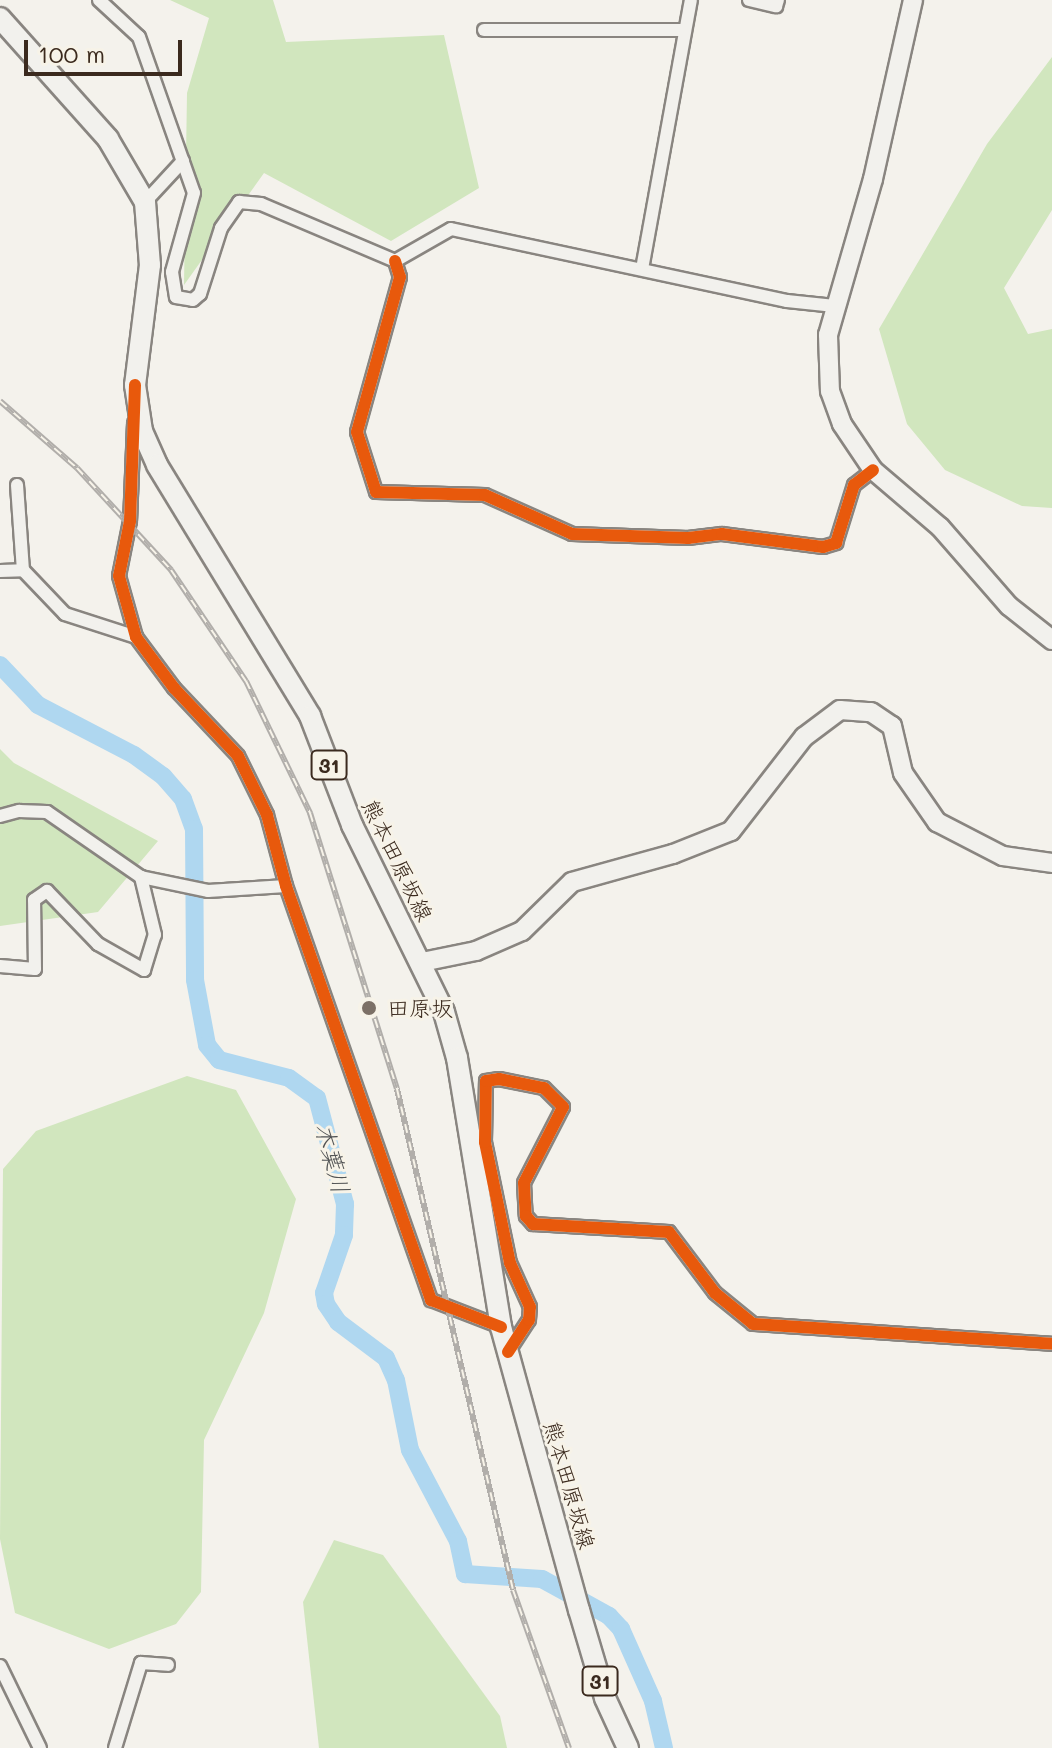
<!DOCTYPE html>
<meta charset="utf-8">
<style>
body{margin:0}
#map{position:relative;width:1052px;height:1748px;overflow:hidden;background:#f4f2ec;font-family:Mali,"Klee One",sans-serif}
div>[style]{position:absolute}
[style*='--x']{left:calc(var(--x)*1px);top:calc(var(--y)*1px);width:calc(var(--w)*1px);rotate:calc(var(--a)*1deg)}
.green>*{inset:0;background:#d1e6be}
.river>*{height:18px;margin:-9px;padding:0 9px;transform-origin:9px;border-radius:9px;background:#afd7f0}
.roads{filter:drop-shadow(2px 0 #898580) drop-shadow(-2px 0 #898580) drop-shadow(0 2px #898580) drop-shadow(0 -2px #898580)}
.street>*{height:12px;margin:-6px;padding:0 6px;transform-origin:6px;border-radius:6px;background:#f2f1ed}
.secondary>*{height:18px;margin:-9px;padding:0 9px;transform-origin:9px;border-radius:9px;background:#f2f1ed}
.primary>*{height:20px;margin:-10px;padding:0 10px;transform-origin:10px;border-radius:10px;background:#f2f1ed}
.rail>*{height:6px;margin-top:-3px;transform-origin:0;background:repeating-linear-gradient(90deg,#f7f3e8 0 9px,#b1aeaa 0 18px);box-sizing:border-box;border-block:2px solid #b1aeaa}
.cycleway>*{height:12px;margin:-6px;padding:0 6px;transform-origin:6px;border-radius:6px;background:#e8590c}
.dots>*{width:22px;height:22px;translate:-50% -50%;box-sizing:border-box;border:4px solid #f7f3e8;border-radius:50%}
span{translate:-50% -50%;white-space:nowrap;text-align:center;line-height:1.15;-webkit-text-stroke:6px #f7f3e8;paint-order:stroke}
.shield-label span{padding:2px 6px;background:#f7f3e8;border:2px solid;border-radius:6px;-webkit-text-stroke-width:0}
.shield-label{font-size:20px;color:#3b2a1e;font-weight:700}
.street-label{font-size:22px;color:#3b2a1e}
.poi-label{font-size:22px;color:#3b2a1e}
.left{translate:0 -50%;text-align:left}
.water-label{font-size:24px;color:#505253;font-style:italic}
.scale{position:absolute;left:24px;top:40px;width:158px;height:36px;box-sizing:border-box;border:4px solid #3b2a1e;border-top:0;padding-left:10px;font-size:24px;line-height:28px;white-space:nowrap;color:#3b2a1e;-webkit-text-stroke:6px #f7f3e8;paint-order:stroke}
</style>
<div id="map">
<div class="green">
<div style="clip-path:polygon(170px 0,273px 0,286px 42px,444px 35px,479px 188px,391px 241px,264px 173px,184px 285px,187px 93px,209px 18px)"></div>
<div style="clip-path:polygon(1052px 57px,1052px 210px,1004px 288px,1028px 334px,1052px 329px,1052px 508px,1022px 506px,945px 470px,907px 424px,879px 329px,987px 144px)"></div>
<div style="clip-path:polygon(0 749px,14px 763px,158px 841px,98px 912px,0 926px)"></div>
<div style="clip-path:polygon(187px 1076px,236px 1090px,296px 1199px,264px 1313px,204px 1440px,201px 1592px,176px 1624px,109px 1649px,15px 1613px,0 1539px,3px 1169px,36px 1131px)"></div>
<div style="clip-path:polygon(334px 1540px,383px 1555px,500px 1716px,507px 1748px,319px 1748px,303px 1602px)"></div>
</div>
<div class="river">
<div style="--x:0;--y:665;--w:55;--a:46.5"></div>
<div style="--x:38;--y:705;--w:108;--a:27.5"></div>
<div style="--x:134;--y:755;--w:36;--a:36"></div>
<div style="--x:163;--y:776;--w:30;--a:49"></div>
<div style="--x:183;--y:799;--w:32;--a:70"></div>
<div style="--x:194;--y:829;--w:151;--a:89.6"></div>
<div style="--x:195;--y:980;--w:66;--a:79.5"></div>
<div style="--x:207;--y:1045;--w:19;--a:51"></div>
<div style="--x:219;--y:1060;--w:72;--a:14.4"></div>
<div style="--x:289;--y:1078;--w:34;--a:36"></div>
<div style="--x:317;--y:1098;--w:110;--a:75.2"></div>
<div style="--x:345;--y:1204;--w:31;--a:92"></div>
<div style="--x:344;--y:1235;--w:61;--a:109"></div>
<div style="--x:324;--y:1293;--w:11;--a:80"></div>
<div style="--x:326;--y:1304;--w:22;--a:56"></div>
<div style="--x:338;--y:1322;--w:60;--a:36.9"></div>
<div style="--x:386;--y:1358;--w:24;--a:66"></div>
<div style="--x:396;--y:1380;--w:71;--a:78.7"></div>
<div style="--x:410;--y:1450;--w:103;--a:62.2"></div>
<div style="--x:458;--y:1541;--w:34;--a:78"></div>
<div style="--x:465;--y:1574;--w:77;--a:3.7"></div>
<div style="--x:542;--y:1579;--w:77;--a:28.9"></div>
<div style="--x:609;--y:1616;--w:18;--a:47"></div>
<div style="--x:621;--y:1629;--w:79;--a:66"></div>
<div style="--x:653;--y:1701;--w:48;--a:76.8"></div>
</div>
<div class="roads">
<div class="street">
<div style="--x:99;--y:0;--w:54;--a:42.8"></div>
<div style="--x:139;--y:37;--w:165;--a:70.6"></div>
<div style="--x:194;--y:193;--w:82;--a:105.6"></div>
<div style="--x:172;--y:272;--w:25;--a:81"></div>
<div style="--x:176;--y:297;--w:17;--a:10"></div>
<div style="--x:193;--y:300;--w:9;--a:-41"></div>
<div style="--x:200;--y:294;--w:69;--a:-72.3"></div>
<div style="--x:221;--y:228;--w:32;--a:-55"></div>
<div style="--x:239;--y:202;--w:22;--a:5"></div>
<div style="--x:261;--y:204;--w:146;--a:23"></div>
<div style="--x:749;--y:0;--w:28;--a:13"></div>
<div style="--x:776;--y:6;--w:6;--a:-72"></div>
<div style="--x:484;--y:30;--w:201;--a:0"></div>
<div style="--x:145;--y:202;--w:56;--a:-47.2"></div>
<div style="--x:395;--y:261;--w:17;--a:73"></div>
<div style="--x:400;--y:277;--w:161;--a:105.5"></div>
<div style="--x:357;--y:432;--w:63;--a:72.4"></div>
<div style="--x:376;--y:492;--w:109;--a:1.6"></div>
<div style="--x:485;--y:495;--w:95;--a:24.1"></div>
<div style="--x:572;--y:534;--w:116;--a:2"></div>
<div style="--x:688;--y:538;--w:34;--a:-7"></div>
<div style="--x:722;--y:534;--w:102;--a:7.3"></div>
<div style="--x:823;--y:547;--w:14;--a:-17"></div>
<div style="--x:836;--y:543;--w:61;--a:-72.8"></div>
<div style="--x:854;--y:485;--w:24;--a:-38"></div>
<div style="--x:395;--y:261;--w:64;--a:-29.7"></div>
<div style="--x:451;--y:229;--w:344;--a:12.1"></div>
<div style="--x:787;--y:301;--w:48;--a:5.9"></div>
<div style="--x:642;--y:269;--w:273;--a:-79.7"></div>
<div style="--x:134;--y:423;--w:98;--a:92.3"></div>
<div style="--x:130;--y:521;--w:56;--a:101.3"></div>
<div style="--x:119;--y:576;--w:63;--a:74.4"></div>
<div style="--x:136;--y:637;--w:64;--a:53.3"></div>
<div style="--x:174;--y:688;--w:93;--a:46.7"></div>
<div style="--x:238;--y:756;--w:66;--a:63.8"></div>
<div style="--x:267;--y:815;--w:73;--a:75"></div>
<div style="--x:286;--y:886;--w:439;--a:70.7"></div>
<div style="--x:431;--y:1300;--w:75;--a:21.1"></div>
<div style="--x:17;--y:485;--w:85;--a:86"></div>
<div style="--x:23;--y:570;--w:61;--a:46.3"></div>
<div style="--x:65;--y:614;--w:75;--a:17.9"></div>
<div style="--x:0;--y:571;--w:23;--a:-2"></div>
<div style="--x:0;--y:816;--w:20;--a:-15"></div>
<div style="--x:19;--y:811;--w:28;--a:2"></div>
<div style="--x:47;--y:812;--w:114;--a:34.7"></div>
<div style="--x:141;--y:877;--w:68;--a:11.8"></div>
<div style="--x:208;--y:891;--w:78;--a:-3.7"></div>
<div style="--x:0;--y:966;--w:35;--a:5"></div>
<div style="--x:35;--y:969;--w:69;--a:-90.8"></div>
<div style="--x:34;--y:900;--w:16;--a:-35"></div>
<div style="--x:47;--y:891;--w:74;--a:46.1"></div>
<div style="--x:98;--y:944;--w:53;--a:29.5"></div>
<div style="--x:144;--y:970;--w:37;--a:-73"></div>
<div style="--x:155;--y:935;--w:60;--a:-103.6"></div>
<div style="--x:508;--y:1352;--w:38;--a:-57"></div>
<div style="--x:529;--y:1320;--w:13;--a:-86"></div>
<div style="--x:530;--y:1307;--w:48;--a:-114.4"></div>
<div style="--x:510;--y:1263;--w:124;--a:-101.7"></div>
<div style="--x:485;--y:1142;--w:61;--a:-89.1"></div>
<div style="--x:486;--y:1081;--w:13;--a:-9"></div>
<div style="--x:499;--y:1079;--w:46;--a:11.3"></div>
<div style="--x:544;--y:1088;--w:27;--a:45"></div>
<div style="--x:563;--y:1107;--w:85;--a:117.2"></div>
<div style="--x:524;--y:1183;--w:33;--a:87"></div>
<div style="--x:526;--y:1216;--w:11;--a:49"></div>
<div style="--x:533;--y:1224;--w:136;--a:3.4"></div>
<div style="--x:669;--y:1232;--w:76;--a:53"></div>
<div style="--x:715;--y:1293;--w:49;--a:39.2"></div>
<div style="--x:753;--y:1324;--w:300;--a:3.8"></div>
<div style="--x:0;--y:1666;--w:91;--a:64"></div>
<div style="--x:115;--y:1748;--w:89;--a:-73"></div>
<div style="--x:141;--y:1663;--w:27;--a:4"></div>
</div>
<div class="secondary">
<div style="--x:913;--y:0;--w:183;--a:102.6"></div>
<div style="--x:873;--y:179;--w:162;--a:106.1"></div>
<div style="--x:828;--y:335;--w:56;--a:88"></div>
<div style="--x:830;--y:391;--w:35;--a:70"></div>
<div style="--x:842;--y:424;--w:55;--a:56"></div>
<div style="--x:873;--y:470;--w:88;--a:40.4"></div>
<div style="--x:940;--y:527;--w:105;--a:48.9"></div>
<div style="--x:1009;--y:606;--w:55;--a:38.3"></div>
<div style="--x:422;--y:962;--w:55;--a:-11.5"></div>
<div style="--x:476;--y:951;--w:50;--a:-23.5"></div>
<div style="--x:522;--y:931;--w:70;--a:-44.4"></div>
<div style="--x:572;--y:882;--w:105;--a:-15.5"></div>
<div style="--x:673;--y:854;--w:62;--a:-21.6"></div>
<div style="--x:731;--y:831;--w:119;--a:-52.2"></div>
<div style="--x:804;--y:737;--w:45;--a:-36.9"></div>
<div style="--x:840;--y:710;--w:31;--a:4"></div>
<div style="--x:871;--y:712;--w:25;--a:34"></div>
<div style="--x:892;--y:726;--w:48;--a:76.8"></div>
<div style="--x:903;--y:773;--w:60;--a:55.2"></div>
<div style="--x:937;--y:822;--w:74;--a:27.3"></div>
<div style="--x:1003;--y:856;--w:49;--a:8.1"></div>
</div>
<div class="primary">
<div style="--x:0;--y:18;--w:162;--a:48.2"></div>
<div style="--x:108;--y:139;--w:73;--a:59.6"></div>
<div style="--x:145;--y:202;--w:63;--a:85.5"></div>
<div style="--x:150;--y:265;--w:121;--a:97.1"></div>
<div style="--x:135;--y:385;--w:47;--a:81.3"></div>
<div style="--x:142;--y:431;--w:37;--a:66"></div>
<div style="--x:157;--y:465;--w:294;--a:58.6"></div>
<div style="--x:310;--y:716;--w:117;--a:68.9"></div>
<div style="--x:352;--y:825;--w:208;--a:63.8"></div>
<div style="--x:444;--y:1012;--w:48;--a:74.2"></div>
<div style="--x:457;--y:1058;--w:273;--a:80.7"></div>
<div style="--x:501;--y:1327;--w:294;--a:74.6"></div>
<div style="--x:579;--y:1610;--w:92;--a:73.5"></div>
<div style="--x:605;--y:1698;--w:55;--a:65.3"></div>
</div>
</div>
<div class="rail">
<div style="--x:0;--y:401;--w:102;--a:41"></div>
<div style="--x:77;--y:468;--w:139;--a:47.3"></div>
<div style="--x:171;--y:570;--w:134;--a:56"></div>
<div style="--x:246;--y:681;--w:147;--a:64.1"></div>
<div style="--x:310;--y:813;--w:289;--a:72.5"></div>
<div style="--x:397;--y:1089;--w:514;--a:76.96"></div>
<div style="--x:513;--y:1590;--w:168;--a:70.5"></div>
</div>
<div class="cycleway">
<div style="--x:395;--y:261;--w:17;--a:73"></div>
<div style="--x:400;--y:277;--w:161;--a:105.5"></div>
<div style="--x:357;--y:432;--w:63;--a:72.4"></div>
<div style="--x:376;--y:492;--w:109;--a:1.6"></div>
<div style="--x:485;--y:495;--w:95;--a:24.1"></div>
<div style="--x:572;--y:534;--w:116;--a:2"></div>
<div style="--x:688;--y:538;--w:34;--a:-7"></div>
<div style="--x:722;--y:534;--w:102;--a:7.3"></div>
<div style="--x:823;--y:547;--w:14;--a:-17"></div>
<div style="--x:836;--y:543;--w:61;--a:-72.8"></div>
<div style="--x:854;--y:485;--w:24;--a:-38"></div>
<div style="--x:135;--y:385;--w:136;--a:92.1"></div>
<div style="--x:130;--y:521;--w:56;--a:101.3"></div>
<div style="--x:119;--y:576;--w:63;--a:74.4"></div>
<div style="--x:136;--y:637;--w:64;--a:53.3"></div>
<div style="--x:174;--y:688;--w:93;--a:46.7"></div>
<div style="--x:238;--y:756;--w:66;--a:63.8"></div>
<div style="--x:267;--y:815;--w:73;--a:75"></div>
<div style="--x:286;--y:886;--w:439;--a:70.7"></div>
<div style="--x:431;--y:1300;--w:75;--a:21.1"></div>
<div style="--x:508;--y:1352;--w:38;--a:-57"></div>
<div style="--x:529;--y:1320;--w:13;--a:-86"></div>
<div style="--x:530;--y:1307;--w:48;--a:-114.4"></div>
<div style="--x:510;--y:1263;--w:124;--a:-101.7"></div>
<div style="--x:485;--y:1142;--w:61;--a:-89.1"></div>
<div style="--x:486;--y:1081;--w:13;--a:-9"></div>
<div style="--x:499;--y:1079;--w:46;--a:11.3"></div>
<div style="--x:544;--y:1088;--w:27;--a:45"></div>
<div style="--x:563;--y:1107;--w:85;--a:117.2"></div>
<div style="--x:524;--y:1183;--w:33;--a:87"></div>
<div style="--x:526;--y:1216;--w:11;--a:49"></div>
<div style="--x:533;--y:1224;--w:136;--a:3.4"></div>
<div style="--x:669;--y:1232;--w:76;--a:53"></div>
<div style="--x:715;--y:1293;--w:49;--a:39.2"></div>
<div style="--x:753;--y:1324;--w:300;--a:3.8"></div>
</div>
<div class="dots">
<div style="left:369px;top:1008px;background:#7c7066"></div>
</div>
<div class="shield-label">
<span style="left:329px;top:765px">31</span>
<span style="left:600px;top:1681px">31</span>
</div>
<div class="street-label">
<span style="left:398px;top:860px;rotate:64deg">熊本田原坂線</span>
<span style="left:570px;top:1485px;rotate:74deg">熊本田原坂線</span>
</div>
<div class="poi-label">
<span class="left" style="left:387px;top:1008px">田原坂</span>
</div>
<div class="water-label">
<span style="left:333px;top:1158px;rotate:75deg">木葉川</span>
</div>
<div class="scale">100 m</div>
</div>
